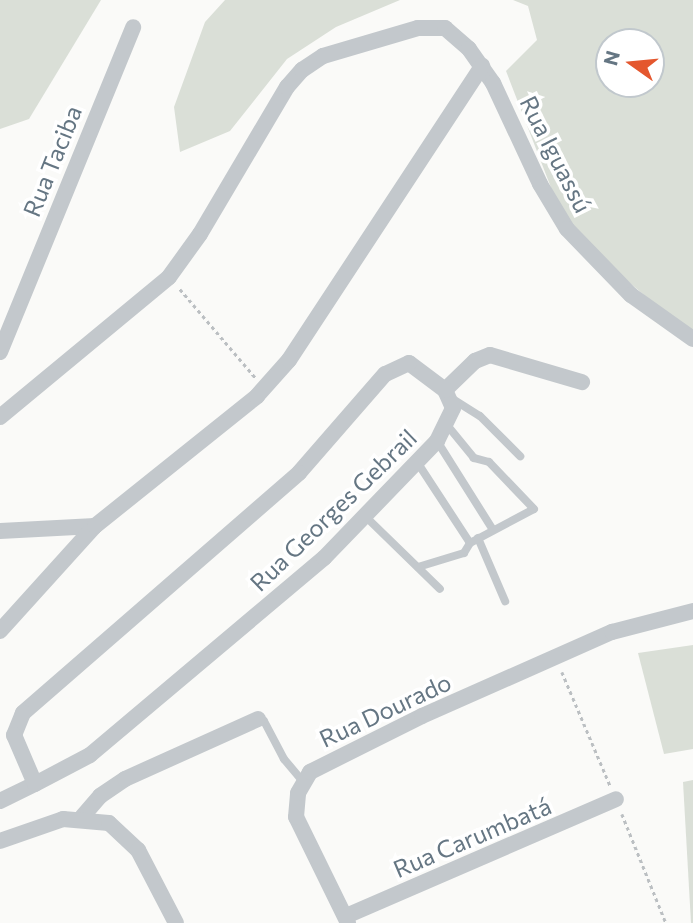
<!DOCTYPE html>
<meta charset="utf-8">
<style>
body{margin:0}
#map{position:relative;width:693px;height:923px;overflow:hidden;background:#fafaf8;font-family:Commissioner,sans-serif}
div>[style]{position:absolute}
[style*='--x']{left:calc(var(--x)*1px);top:calc(var(--y)*1px);width:calc(var(--w)*1px);rotate:calc(var(--a)*1deg)}
.green>*{inset:0;background:#dadfd7}
.path>*{height:2.5px;margin-top:-1.25px;transform-origin:0;background:repeating-linear-gradient(90deg,#bbbfc2 0 3.5px,transparent 0 7px)}
.lane>*{height:8px;margin:-4px;padding:0 4px;transform-origin:4px;border-radius:4px;background:#c3c8cc}
.street>*{height:16px;margin:-8px;padding:0 8px;transform-origin:8px;border-radius:8px;background:#c3c8cc}
span{translate:-50% -50%;white-space:nowrap;text-align:center;line-height:1.15;-webkit-text-stroke:7px #fff;paint-order:stroke}
.street-label{font-size:24px;color:#657683}
.north{position:absolute;left:595px;top:28px;width:70px;height:70px;box-sizing:border-box;background:#fff;border:2px solid #c1c8cd;border-radius:50%;rotate:285deg;font-size:19px;font-weight:700;line-height:28px;text-align:center;color:#657683}
.north::after{content:'';display:block;margin:auto;width:24px;height:32px;background:#e4572e;clip-path:polygon(50% 0,100% 100%,50% 72%,0 100%)}
</style>
<div id="map">
<div class="green">
<div style="clip-path:polygon(0 0,101px 0,29px 119px,0 129px)"></div>
<div style="clip-path:polygon(225px 0,400px 0,336px 27px,287px 59px,230px 131px,180px 152px,174px 107px,205px 22px)"></div>
<div style="clip-path:polygon(evenodd,513px 0,693px 0,693px 337px,567px 229px,506px 71px,537px 40px,528px 6px,513px 0,609px 42px,651px 42px,651px 84px,609px 84px,609px 42px)"></div>
<div style="clip-path:polygon(693px 645px,693px 749px,664px 754px,638px 653px)"></div>
<div style="clip-path:polygon(693px 780px,693px 923px,691px 923px,683px 782px)"></div>
</div>
<div class="path">
<div style="--x:180;--y:289;--w:116;--a:49.6"></div>
<div style="--x:562;--y:672;--w:123;--a:67"></div>
<div style="--x:622;--y:814;--w:118;--a:68"></div>
</div>
<div class="lane">
<div style="--x:451;--y:398;--w:34;--a:32"></div>
<div style="--x:480;--y:416;--w:57;--a:45"></div>
<div style="--x:437;--y:441;--w:105;--a:57.8"></div>
<div style="--x:419;--y:465;--w:93;--a:56.8"></div>
<div style="--x:366;--y:517;--w:103;--a:44.2"></div>
<div style="--x:478;--y:538;--w:69;--a:66.8"></div>
<div style="--x:418;--y:567;--w:48;--a:-16.9"></div>
<div style="--x:464;--y:553;--w:12;--a:-59"></div>
<div style="--x:470;--y:543;--w:72;--a:-28"></div>
<div style="--x:534;--y:509;--w:65;--a:-133.8"></div>
<div style="--x:489;--y:462;--w:16;--a:-165"></div>
<div style="--x:474;--y:458;--w:43;--a:-129.3"></div>
<div style="--x:258;--y:719;--w:6;--a:18"></div>
<div style="--x:264;--y:721;--w:43;--a:62.2"></div>
<div style="--x:284;--y:759;--w:30;--a:50"></div>
</div>
<div class="street">
<div style="--x:0;--y:352;--w:351;--a:-67.7"></div>
<div style="--x:445;--y:390;--w:42;--a:-44"></div>
<div style="--x:475;--y:361;--w:16;--a:-22"></div>
<div style="--x:490;--y:355;--w:96;--a:16.4"></div>
<div style="--x:0;--y:417;--w:219;--a:-39.6"></div>
<div style="--x:169;--y:277;--w:53;--a:-54.2"></div>
<div style="--x:200;--y:234;--w:171;--a:-59.4"></div>
<div style="--x:287;--y:87;--w:23;--a:-49"></div>
<div style="--x:302;--y:70;--w:25;--a:-34"></div>
<div style="--x:323;--y:56;--w:99;--a:-16.4"></div>
<div style="--x:418;--y:28;--w:27;--a:0"></div>
<div style="--x:445;--y:28;--w:32;--a:41"></div>
<div style="--x:469;--y:49;--w:42;--a:54.8"></div>
<div style="--x:493;--y:83;--w:111;--a:65"></div>
<div style="--x:540;--y:184;--w:52;--a:59"></div>
<div style="--x:567;--y:229;--w:92;--a:45.9"></div>
<div style="--x:631;--y:295;--w:76;--a:35.4"></div>
<div style="--x:0;--y:531;--w:95;--a:-3"></div>
<div style="--x:0;--y:631;--w:142;--a:-47.9"></div>
<div style="--x:95;--y:526;--w:208;--a:-38.7"></div>
<div style="--x:257;--y:396;--w:48;--a:-48.4"></div>
<div style="--x:289;--y:360;--w:352;--a:-56.7"></div>
<div style="--x:0;--y:801;--w:39;--a:-26"></div>
<div style="--x:35;--y:784;--w:62;--a:-27.8"></div>
<div style="--x:90;--y:755;--w:306;--a:-40.1"></div>
<div style="--x:324;--y:558;--w:163;--a:-46"></div>
<div style="--x:437;--y:441;--w:37;--a:-64"></div>
<div style="--x:453;--y:408;--w:20;--a:-114"></div>
<div style="--x:445;--y:390;--w:45;--a:-143.1"></div>
<div style="--x:409;--y:363;--w:26;--a:155"></div>
<div style="--x:385;--y:374;--w:131;--a:131"></div>
<div style="--x:299;--y:473;--w:366;--a:139"></div>
<div style="--x:23;--y:713;--w:24;--a:112"></div>
<div style="--x:14;--y:735;--w:53;--a:66.8"></div>
<div style="--x:82;--y:817;--w:28;--a:-49"></div>
<div style="--x:100;--y:796;--w:30;--a:-34"></div>
<div style="--x:125;--y:779;--w:146;--a:-24.3"></div>
<div style="--x:0;--y:841;--w:67;--a:-19.2"></div>
<div style="--x:63;--y:819;--w:46;--a:5"></div>
<div style="--x:109;--y:823;--w:40;--a:43"></div>
<div style="--x:138;--y:850;--w:82;--a:62.5"></div>
<div style="--x:346;--y:916;--w:294;--a:-23.4"></div>
<div style="--x:348;--y:923;--w:118;--a:-116.1"></div>
<div style="--x:296;--y:817;--w:24;--a:-85"></div>
<div style="--x:298;--y:793;--w:24;--a:-60"></div>
<div style="--x:310;--y:772;--w:125;--a:-26.6"></div>
<div style="--x:422;--y:716;--w:208;--a:-23.9"></div>
<div style="--x:612;--y:632;--w:84;--a:-14.5"></div>
</div>
<div class="street-label">
<span style="left:556px;top:154px;rotate:63deg">Rua Iguassú</span>
<span style="left:52px;top:161px;rotate:-68deg">Rua Taciba</span>
<span style="left:333px;top:510px;rotate:-44deg">Rua Georges Gebrail</span>
<span style="left:385px;top:710px;rotate:-25deg">Rua Dourado</span>
<span style="left:472px;top:837px;rotate:-23deg">Rua Carumbatá</span>
</div>
<div class="north">N</div>
</div>
